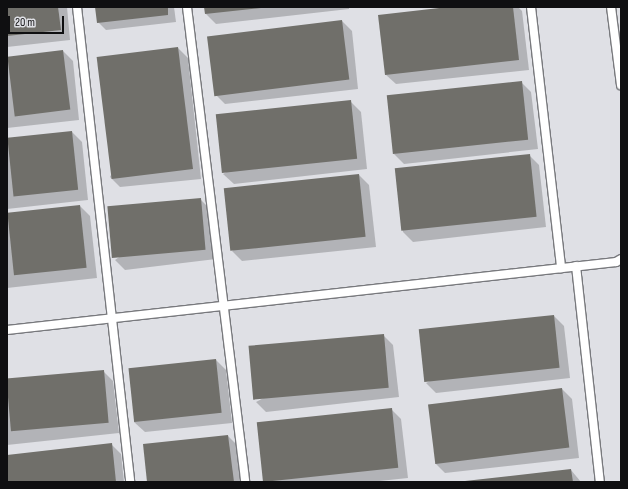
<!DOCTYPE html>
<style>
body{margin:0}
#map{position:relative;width:628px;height:489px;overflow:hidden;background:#dfe0e5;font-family:"Sofia Sans Condensed",sans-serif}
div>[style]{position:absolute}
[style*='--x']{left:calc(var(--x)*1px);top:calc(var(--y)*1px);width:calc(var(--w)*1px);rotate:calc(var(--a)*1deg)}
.shadow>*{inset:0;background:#0003}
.building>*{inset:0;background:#706f6a;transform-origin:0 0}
.roads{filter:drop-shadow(1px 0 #78797d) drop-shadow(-1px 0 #78797d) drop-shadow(0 1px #78797d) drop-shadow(0 -1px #78797d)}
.service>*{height:8px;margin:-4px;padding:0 4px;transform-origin:4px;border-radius:4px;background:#fff}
span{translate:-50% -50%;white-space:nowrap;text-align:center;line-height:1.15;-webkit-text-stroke:3px #dfe0e5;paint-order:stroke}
.frame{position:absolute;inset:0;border:8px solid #0f0f11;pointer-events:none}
.scale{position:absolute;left:8px;top:16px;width:56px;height:18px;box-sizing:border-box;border:2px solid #0f0f11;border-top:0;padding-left:5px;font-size:12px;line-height:14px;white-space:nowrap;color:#0f0f11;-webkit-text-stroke:3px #dfe0e5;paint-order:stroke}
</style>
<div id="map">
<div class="shadow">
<div style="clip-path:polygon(7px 7px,67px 7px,70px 40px,7px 47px)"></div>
<div style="clip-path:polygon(96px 7px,174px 7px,176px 22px,106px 30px,98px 22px)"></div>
<div style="clip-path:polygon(205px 7px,349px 7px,349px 9px,216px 24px,206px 14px)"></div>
<div style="clip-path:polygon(457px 7px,518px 7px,522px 11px,529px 70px,396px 84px,385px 74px)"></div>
<div style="clip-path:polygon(342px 21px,352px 31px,358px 89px,225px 104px,215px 94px)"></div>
<div style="clip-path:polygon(178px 48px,188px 58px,201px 179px,120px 187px,110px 177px)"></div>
<div style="clip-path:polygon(63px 51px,73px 61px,79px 120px,7px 128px,7px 58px)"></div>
<div style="clip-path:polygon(521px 82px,531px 92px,538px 149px,404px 164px,394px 154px)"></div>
<div style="clip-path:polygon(350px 101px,361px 112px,367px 169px,234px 184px,223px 174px)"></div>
<div style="clip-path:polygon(72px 132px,82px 142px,88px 200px,7px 209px,7px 139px)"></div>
<div style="clip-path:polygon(529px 155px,539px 165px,546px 227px,413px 242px,403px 232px,396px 170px)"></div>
<div style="clip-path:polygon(359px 175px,369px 185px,376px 247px,242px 261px,232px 251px)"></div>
<div style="clip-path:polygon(200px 199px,210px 209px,216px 259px,125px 270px,115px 260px)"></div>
<div style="clip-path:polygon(80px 206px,90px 216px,97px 278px,7px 288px,7px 214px)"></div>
<div style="clip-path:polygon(554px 316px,564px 326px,570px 378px,436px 393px,426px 383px)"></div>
<div style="clip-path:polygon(383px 335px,393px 345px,399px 397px,266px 412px,256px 402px)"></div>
<div style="clip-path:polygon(216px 360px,226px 370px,232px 423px,145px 432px,134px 422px)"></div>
<div style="clip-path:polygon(103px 371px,113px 381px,119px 433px,7px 445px,7px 381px)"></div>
<div style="clip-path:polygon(562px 389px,572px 399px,579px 458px,445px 473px,435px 463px)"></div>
<div style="clip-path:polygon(391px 409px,401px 419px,408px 478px,370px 482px,264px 482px,258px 424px)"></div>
<div style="clip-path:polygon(228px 436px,238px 446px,242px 482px,148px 482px)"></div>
<div style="clip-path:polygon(111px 444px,121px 454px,124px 482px,7px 482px,7px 456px)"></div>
<div style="clip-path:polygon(571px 470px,581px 482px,464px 482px)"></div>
</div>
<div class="building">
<div style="clip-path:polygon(7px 7px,58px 7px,61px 30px,7px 36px)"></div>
<div style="clip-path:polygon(95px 7px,168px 7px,168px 15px,97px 23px)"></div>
<div style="clip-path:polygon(204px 7px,261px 7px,261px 8px,205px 14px)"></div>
<div style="clip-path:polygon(448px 7px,513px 7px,519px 60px,385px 75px,378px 15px)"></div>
<div style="left:342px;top:20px;width:60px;height:136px;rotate:83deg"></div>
<div style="left:178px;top:47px;width:123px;height:82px;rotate:83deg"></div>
<div style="left:63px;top:50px;width:60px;height:56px;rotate:83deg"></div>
<div style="left:522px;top:81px;width:59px;height:136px;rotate:84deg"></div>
<div style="left:351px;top:100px;width:59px;height:136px;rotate:84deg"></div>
<div style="left:72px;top:131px;width:59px;height:65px;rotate:84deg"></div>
<div style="left:530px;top:154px;width:63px;height:136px;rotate:84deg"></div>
<div style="left:359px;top:174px;width:63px;height:136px;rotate:84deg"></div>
<div style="left:201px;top:198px;width:52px;height:94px;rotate:85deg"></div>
<div style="left:80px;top:205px;width:63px;height:73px;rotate:84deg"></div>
<div style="left:554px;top:315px;width:53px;height:136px;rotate:84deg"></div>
<div style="left:384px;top:334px;width:54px;height:136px;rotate:85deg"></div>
<div style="left:216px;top:359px;width:54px;height:88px;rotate:84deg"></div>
<div style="left:104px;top:370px;width:53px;height:98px;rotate:85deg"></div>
<div style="left:562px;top:388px;width:60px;height:135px;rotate:83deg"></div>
<div style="left:392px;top:408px;width:60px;height:136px;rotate:84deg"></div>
<div style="clip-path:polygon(228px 435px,234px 482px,147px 482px,143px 444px)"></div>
<div style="clip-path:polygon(112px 443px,116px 482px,7px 482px,7px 455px)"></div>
<div style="clip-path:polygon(571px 469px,573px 482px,465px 482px,465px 481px)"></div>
</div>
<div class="roads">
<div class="service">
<div style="--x:77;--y:7;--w:478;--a:83.6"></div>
<div style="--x:187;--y:7;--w:479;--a:83"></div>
<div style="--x:531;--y:7;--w:263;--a:83.4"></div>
<div style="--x:611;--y:7;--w:79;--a:82.7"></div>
<div style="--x:576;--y:266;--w:217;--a:83.7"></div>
<div style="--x:7;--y:330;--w:613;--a:-6.37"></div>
<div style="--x:616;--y:262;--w:6;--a:-31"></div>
</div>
</div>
<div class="frame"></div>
<div class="scale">20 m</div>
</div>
